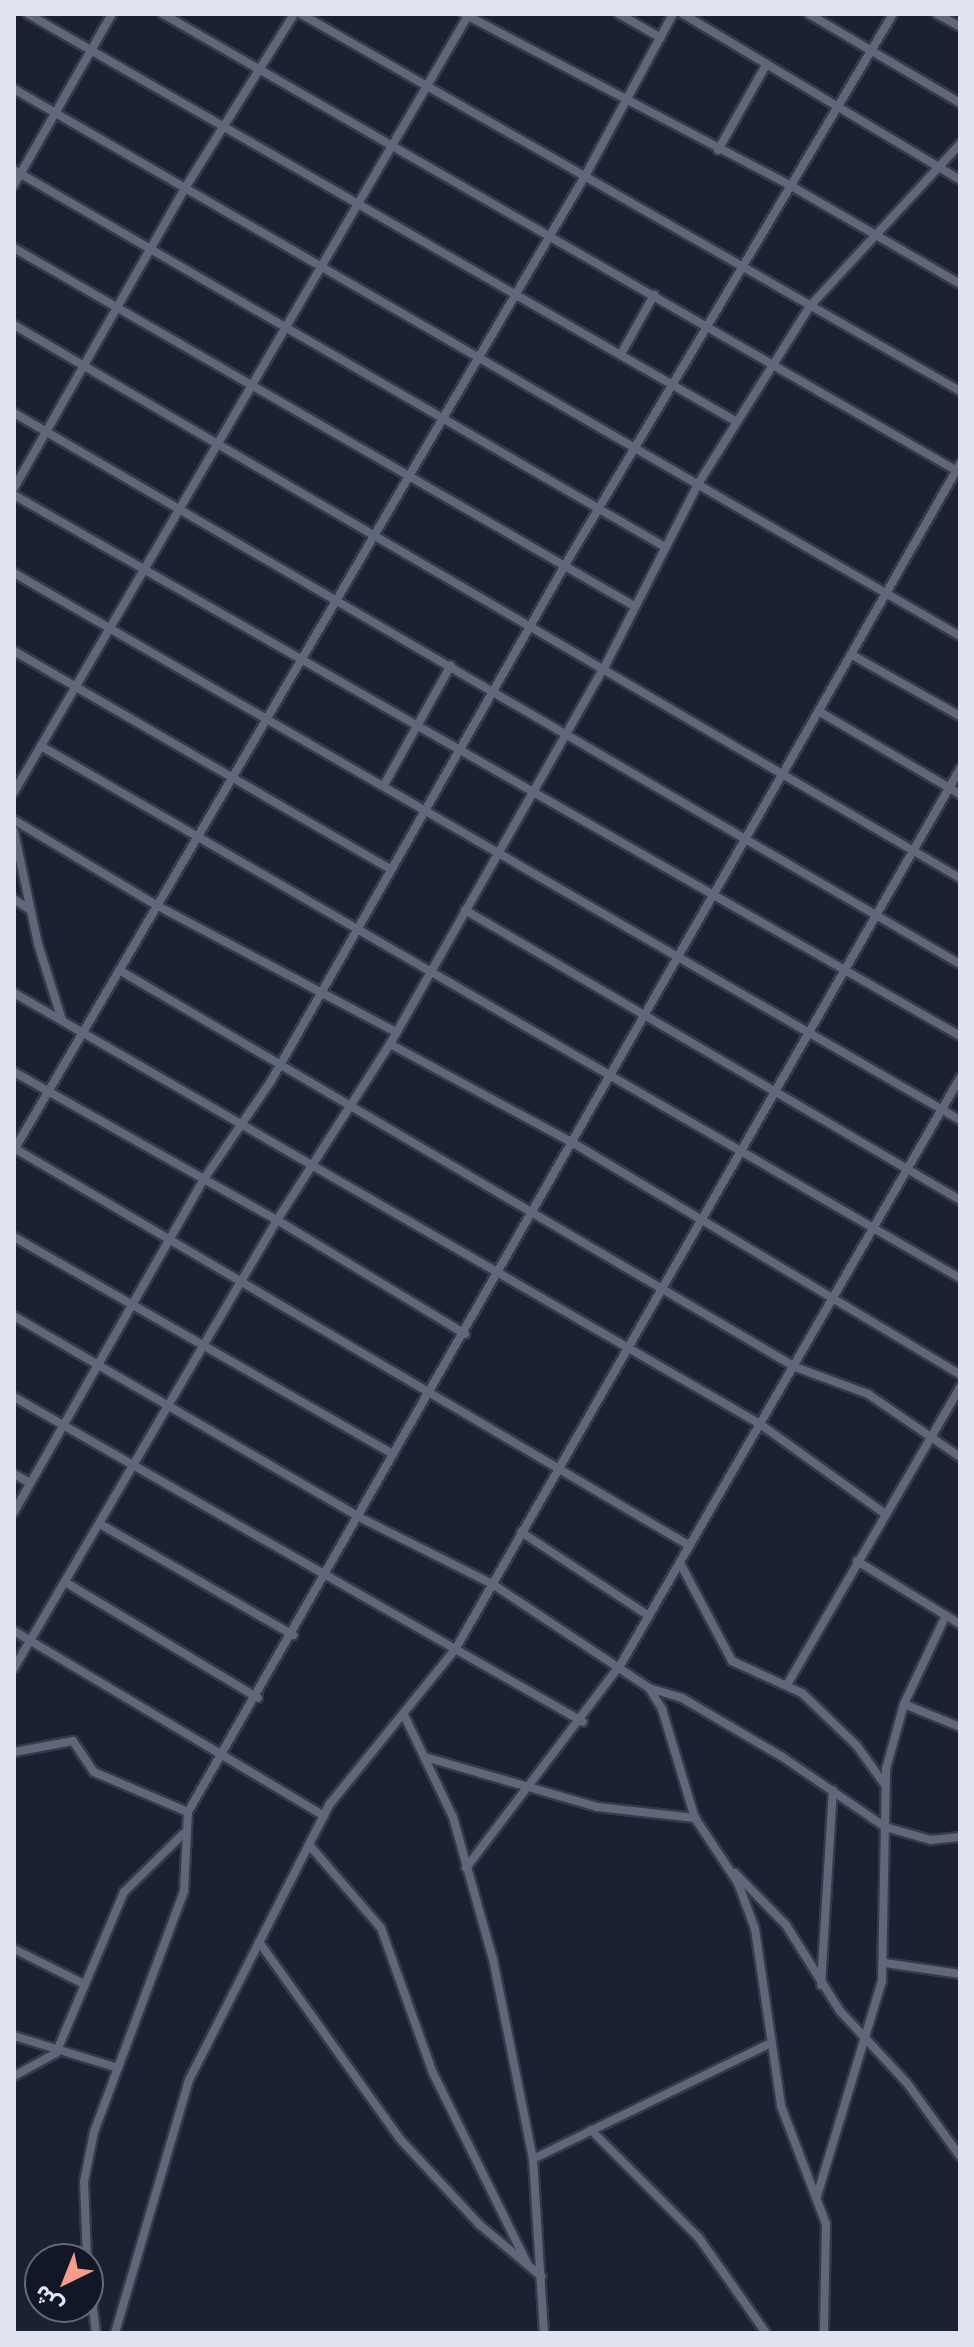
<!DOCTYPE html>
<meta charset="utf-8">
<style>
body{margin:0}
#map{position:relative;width:974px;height:2347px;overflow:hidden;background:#1b2132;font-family:Montserrat,"Noto Sans Arabic",sans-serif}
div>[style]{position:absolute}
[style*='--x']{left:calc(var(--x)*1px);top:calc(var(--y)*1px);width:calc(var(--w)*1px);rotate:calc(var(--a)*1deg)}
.roads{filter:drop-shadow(2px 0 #363a48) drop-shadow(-2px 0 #363a48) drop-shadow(0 2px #363a48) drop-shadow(0 -2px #363a48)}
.minor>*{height:8px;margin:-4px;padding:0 4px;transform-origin:4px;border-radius:4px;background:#5f677b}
span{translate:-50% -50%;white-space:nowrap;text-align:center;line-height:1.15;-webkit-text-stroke:8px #121728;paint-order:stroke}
.frame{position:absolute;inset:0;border:16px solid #dfe4f0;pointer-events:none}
.north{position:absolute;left:24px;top:2243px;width:80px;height:80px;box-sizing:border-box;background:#121728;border:2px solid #646978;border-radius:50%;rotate:223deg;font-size:22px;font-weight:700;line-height:32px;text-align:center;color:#dfe4f0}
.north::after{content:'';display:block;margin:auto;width:28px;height:36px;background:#f49d8b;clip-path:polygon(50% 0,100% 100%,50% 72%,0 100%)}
</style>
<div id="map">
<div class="roads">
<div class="minor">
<div style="--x:28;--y:14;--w:818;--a:29.92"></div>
<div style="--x:163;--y:14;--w:918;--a:29.92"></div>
<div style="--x:301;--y:14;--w:759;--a:29.77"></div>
<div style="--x:464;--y:14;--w:372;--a:27.7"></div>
<div style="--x:793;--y:187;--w:193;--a:30.1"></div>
<div style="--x:619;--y:14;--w:48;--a:29.7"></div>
<div style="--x:683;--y:14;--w:323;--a:30.9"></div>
<div style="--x:809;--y:14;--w:175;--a:30.5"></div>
<div style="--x:937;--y:14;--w:26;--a:29"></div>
<div style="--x:14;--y:89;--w:1093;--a:30.04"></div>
<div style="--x:718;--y:150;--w:98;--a:-60.5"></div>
<div style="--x:14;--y:170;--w:752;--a:30.08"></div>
<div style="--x:14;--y:185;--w:197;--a:-60.2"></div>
<div style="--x:14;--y:248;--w:716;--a:30"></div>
<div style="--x:14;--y:325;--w:1096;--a:30.31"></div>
<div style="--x:621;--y:354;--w:68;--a:-60.8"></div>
<div style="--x:14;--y:413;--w:1095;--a:30.22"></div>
<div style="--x:14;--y:488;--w:345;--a:-60.3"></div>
<div style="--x:185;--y:188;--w:205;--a:-57.9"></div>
<div style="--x:14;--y:495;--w:1090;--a:29.76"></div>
<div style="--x:14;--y:573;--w:1093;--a:30.04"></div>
<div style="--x:14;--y:651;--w:435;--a:30.1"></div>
<div style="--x:852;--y:655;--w:124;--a:29.5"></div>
<div style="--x:820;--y:712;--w:162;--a:30.4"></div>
<div style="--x:41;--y:746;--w:1062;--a:30.07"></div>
<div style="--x:384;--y:785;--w:137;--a:-60.8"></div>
<div style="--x:14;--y:792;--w:901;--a:-59.68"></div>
<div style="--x:14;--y:820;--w:165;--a:30.9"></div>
<div style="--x:156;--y:905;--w:272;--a:27.9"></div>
<div style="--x:14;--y:831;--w:116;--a:78"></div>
<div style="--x:38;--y:944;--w:80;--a:72.5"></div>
<div style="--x:14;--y:899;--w:18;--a:34"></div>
<div style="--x:465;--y:910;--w:574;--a:30.36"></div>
<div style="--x:119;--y:970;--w:784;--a:30.42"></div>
<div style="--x:795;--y:1367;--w:78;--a:20.3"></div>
<div style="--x:868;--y:1394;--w:112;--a:34.4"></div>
<div style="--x:14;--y:993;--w:862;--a:30.02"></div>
<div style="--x:760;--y:1424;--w:153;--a:35.7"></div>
<div style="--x:390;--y:1044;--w:210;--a:28.4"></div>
<div style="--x:575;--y:1144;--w:448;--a:30.9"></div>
<div style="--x:14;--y:1072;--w:302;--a:29.4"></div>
<div style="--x:277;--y:1220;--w:220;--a:31.2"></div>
<div style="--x:14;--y:1148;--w:784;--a:30.49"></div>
<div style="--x:14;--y:1150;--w:1129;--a:-59.62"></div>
<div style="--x:585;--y:176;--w:184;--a:-61.5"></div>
<div style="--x:14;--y:1237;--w:437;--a:29.8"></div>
<div style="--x:14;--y:1316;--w:399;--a:30.2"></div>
<div style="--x:359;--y:1517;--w:151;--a:26.7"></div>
<div style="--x:494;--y:1585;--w:186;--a:33.6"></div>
<div style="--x:649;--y:1688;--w:25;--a:58"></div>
<div style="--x:662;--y:1709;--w:114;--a:73.2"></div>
<div style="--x:695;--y:1818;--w:78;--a:56.5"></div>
<div style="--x:738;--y:1883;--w:49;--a:69.7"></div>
<div style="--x:755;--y:1929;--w:179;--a:81.6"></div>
<div style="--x:781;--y:2106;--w:126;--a:69.1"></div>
<div style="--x:826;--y:2224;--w:109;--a:91.1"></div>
<div style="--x:14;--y:1397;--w:655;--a:29.73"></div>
<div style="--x:14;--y:1474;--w:18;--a:29"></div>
<div style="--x:14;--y:1512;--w:383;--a:-60.3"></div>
<div style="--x:204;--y:1179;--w:119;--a:-55.6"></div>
<div style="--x:271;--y:1081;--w:594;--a:-60.33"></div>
<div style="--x:565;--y:565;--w:641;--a:-59.24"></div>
<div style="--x:100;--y:1524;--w:223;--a:29.9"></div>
<div style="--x:521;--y:1532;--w:153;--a:33.3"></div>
<div style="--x:857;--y:1561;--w:121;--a:31.5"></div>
<div style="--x:680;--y:1563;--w:111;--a:62"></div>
<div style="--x:732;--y:1661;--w:77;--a:24.6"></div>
<div style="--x:802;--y:1693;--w:76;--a:43.9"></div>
<div style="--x:857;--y:1746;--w:48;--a:54.3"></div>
<div style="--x:65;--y:1582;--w:225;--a:31"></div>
<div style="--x:14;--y:1631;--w:361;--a:30.8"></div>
<div style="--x:14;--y:1668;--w:519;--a:-59.58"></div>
<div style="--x:277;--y:1220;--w:209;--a:-57.3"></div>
<div style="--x:390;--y:1044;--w:433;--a:-60.4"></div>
<div style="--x:604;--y:668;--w:207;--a:-62.9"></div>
<div style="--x:698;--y:484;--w:210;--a:-57.8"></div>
<div style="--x:810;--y:306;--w:221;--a:-47.2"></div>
<div style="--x:788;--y:1683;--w:342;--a:-59.8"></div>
<div style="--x:649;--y:1688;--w:34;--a:17"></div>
<div style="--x:682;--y:1698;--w:115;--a:30.4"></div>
<div style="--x:781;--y:1756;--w:126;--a:34.3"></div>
<div style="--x:885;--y:1827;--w:48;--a:15.8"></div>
<div style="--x:931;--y:1840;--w:29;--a:-6"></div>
<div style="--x:904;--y:1704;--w:61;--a:22.3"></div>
<div style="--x:405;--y:1717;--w:111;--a:64.4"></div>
<div style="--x:453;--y:1817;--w:148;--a:74.3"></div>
<div style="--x:493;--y:1959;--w:204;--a:78.7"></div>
<div style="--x:533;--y:2159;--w:174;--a:86.4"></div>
<div style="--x:14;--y:1752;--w:60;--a:-10.6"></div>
<div style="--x:73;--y:1741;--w:37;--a:56"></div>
<div style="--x:94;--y:1772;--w:102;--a:23.1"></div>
<div style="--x:425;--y:1757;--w:179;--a:16.2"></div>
<div style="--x:597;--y:1807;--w:99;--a:6.4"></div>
<div style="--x:310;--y:1846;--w:108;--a:49.1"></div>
<div style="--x:381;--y:1928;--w:154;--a:70.3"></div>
<div style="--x:433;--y:2073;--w:214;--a:63.7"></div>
<div style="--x:466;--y:1868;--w:256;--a:-52.8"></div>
<div style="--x:621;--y:1664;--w:677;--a:-59.95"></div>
<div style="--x:735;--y:1873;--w:73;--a:45.6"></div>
<div style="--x:786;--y:1925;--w:102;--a:57.9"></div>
<div style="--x:840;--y:2011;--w:98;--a:47.1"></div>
<div style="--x:907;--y:2083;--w:90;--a:54"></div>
<div style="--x:259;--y:1942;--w:242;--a:54.4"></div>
<div style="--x:400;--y:2139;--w:117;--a:47.1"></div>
<div style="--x:480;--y:2225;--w:80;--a:39.9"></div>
<div style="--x:14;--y:1949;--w:78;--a:26.6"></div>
<div style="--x:885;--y:1963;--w:76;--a:8.3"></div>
<div style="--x:821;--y:1985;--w:195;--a:-86.5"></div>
<div style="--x:14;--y:2036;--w:109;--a:17.1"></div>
<div style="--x:14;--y:2076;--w:48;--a:-28.7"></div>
<div style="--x:56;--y:2053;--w:175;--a:-67.1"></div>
<div style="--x:124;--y:1892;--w:83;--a:-44.5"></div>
<div style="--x:591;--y:2130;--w:153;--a:45"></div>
<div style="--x:699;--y:2238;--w:116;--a:54.8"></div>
<div style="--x:533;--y:2159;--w:265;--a:-26"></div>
<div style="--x:817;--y:2196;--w:225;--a:-73.2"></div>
<div style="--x:882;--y:1981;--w:212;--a:-88.9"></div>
<div style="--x:886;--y:1769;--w:67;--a:-74.5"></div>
<div style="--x:904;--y:1704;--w:98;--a:-64.7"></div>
<div style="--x:87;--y:2259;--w:77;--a:-92.2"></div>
<div style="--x:84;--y:2182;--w:51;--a:-78.7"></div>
<div style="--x:94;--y:2132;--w:257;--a:-69.5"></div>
<div style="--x:184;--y:1891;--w:79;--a:-87.1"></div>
<div style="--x:188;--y:1812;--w:1553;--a:-60.2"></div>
<div style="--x:88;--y:2268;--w:65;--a:83"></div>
<div style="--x:115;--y:2333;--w:264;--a:-73.7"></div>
<div style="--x:189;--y:2080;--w:309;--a:-63"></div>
<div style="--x:329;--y:1805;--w:202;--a:-51"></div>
<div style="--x:456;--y:1648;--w:1013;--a:-60.17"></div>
</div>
</div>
<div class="frame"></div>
<div class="north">ش</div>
</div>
